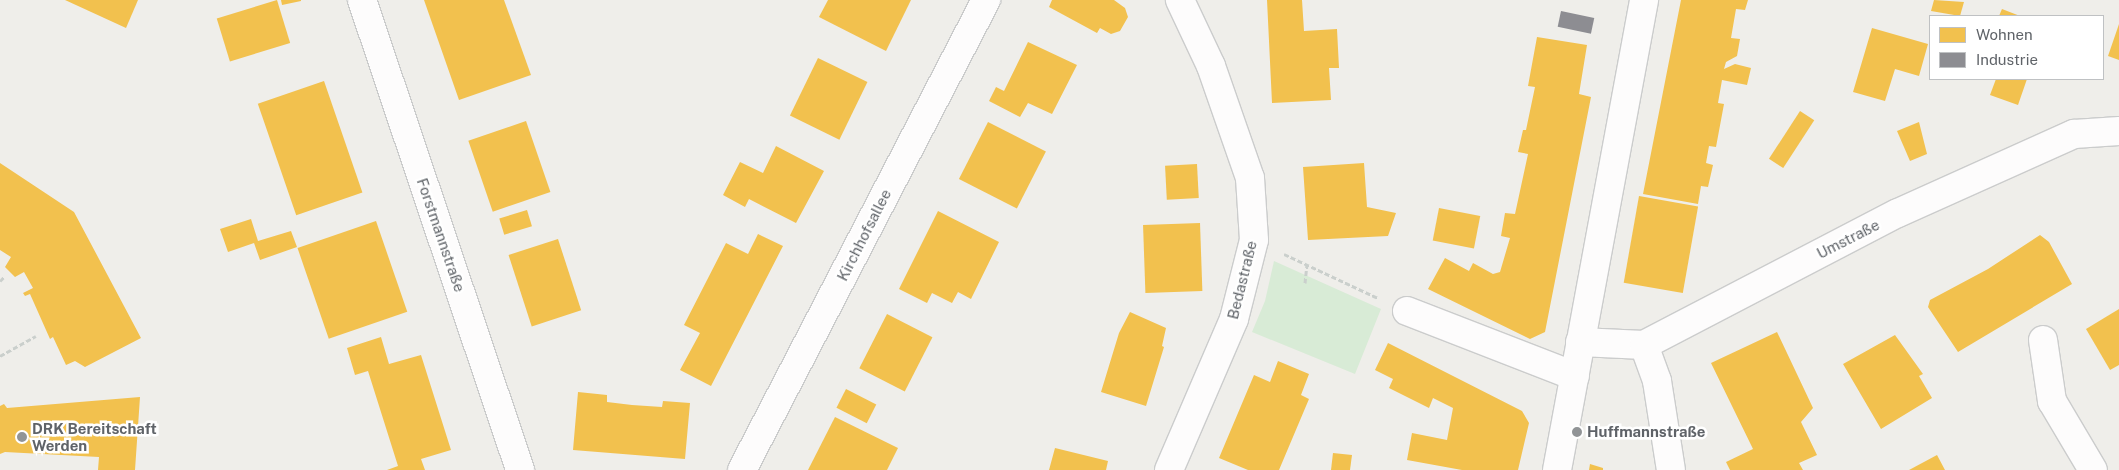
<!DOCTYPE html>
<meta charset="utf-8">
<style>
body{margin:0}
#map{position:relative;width:2119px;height:470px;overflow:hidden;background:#efeeea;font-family:"Public Sans",sans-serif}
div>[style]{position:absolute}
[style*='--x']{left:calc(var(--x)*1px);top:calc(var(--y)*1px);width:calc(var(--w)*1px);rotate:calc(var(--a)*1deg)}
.green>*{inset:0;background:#d8ebd6}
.homes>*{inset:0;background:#f2c14e;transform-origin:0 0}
.industry>*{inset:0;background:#8d8d92;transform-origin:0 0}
.path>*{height:3px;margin-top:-1.5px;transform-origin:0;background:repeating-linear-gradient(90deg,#cacfcc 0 5px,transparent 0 7.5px)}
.roads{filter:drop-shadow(1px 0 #cbcccc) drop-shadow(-1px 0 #cbcccc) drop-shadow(0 1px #cbcccc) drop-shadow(0 -1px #cbcccc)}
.street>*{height:28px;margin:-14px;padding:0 14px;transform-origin:14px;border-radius:14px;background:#fdfcfc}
.dots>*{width:14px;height:14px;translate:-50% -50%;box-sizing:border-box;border:2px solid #fff;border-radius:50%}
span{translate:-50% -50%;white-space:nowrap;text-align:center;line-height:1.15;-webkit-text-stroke:5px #fff;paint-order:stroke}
.street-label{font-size:15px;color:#5f6368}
.poi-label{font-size:15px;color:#5f6368;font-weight:700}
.left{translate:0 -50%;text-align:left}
.legend{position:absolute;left:1929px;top:15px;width:175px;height:65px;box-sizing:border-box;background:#fff;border:1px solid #bfc1c3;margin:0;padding:6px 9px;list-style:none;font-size:15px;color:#5f6368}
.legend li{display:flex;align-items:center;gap:10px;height:25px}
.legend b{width:25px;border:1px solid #bfc1c3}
</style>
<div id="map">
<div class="green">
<div style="clip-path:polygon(1274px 261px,1381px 309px,1355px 374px,1252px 332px,1265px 301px)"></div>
</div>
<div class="homes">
<div style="clip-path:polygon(65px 0,138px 0,126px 28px)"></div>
<div style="left:277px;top:0;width:45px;height:63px;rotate:73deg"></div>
<div style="clip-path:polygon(281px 0,301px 0,301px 1px,282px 5px)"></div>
<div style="clip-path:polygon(424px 0,504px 0,531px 75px,459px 100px)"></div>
<div style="clip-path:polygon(828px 0,911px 0,886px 51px,819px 17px)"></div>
<div style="clip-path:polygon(1052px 0,1114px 0,1125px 8px,1128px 17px,1120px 31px,1111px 34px,1100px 28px,1097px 33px,1049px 7px)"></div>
<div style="clip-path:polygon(1267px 0,1302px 0,1304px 31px,1337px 29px,1339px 68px,1329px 68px,1331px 100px,1272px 103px)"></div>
<div style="clip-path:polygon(1681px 0,1748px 0,1745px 10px,1736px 9px,1731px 38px,1740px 39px,1737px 56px,1726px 62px,1724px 69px,1735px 64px,1751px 68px,1747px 85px,1722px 80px,1718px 103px,1724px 104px,1716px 147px,1709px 146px,1706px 163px,1713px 165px,1708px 187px,1701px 186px,1698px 204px,1643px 194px)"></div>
<div style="clip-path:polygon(1934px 0,1964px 2px,1960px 16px,1931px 11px)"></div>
<div style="clip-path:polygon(2002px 9px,2020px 16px,1999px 16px)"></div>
<div style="clip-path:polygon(2119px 24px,2119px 60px,2108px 56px)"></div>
<div style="clip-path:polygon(1872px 28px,1928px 44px,1919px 76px,1895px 69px,1885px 101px,1853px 92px)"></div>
<div style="clip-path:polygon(1537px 37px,1587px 45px,1579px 94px,1591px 97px,1545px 332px,1530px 339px,1428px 289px,1445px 258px,1469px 271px,1473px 263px,1493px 274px,1500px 272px,1510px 238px,1501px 236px,1505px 213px,1515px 214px,1528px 154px,1518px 152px,1523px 130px,1526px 130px,1535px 87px,1528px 86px)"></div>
<div style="clip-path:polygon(1028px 42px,1077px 65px,1052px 114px,1028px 103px,1020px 117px,989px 101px,996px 87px,1004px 91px)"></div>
<div style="left:818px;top:58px;width:55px;height:64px;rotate:26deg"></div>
<div style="clip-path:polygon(1996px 79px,2027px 79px,2018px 105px,1990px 95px)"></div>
<div style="left:324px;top:81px;width:118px;height:70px;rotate:71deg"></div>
<div style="left:1800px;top:111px;width:17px;height:57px;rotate:33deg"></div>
<div style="left:526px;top:121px;width:75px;height:61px;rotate:71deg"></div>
<div style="left:988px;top:122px;width:65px;height:64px;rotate:27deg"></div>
<div style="clip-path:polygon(1919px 122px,1927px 154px,1910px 161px,1897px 131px)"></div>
<div style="clip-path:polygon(776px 146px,824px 171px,796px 223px,749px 199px,745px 207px,723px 195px,740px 162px,763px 173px)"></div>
<div style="clip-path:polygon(0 163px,74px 212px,141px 338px,85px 367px,75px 361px,66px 365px,53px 337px,50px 339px,30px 294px,25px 296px,23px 293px,33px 288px,24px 272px,15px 277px,5px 267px,11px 257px,0 250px)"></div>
<div style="clip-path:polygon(1364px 163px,1367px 207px,1396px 213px,1388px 236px,1308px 240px,1303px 167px)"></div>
<div style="left:1197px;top:164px;width:34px;height:32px;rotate:87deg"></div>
<div style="left:1639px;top:196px;width:60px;height:88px;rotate:10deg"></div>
<div style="left:1439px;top:208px;width:42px;height:33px;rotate:11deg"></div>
<div style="left:527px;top:210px;width:17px;height:29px;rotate:73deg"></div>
<div style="clip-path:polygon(938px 211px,999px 242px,971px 299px,958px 292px,952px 303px,932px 293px,927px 303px,899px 289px)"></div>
<div style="clip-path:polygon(251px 219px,258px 241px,291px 231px,297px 247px,260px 260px,254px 243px,228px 252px,220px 229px)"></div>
<div style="left:376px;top:221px;width:96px;height:83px;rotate:71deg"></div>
<div style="left:1200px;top:223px;width:68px;height:57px;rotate:88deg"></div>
<div style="clip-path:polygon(758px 234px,783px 246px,711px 386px,680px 370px,700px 333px,684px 325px,726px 243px,748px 254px)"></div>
<div style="clip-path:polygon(2040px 235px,2049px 242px,2072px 284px,1958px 352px,1928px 307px,1930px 300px,1988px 269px)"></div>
<div style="left:558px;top:239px;width:75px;height:52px;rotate:72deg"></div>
<div style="clip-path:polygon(2119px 309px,2119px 365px,2110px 370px,2086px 329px)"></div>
<div style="clip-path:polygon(1130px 312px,1166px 328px,1162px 346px,1164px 347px,1146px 406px,1101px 392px,1119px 333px)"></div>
<div style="left:887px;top:314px;width:51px;height:61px;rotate:27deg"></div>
<div style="clip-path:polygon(1777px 332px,1813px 408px,1801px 422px,1817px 455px,1799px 463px,1803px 470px,1730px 470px,1726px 462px,1753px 449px,1711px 363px)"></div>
<div style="clip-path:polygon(1895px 335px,1923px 374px,1919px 376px,1932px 398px,1881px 429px,1843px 364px)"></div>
<div style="clip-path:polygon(381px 337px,389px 364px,421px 355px,451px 450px,421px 459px,425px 470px,387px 470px,398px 466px,368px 371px,355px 375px,347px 348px)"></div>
<div style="clip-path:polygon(1388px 343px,1522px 411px,1529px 423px,1518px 470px,1462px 470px,1407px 460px,1412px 433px,1447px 440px,1453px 408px,1433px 398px,1429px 408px,1389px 388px,1393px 379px,1375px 370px)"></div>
<div style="clip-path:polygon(1278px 361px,1309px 374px,1301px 395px,1309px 399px,1279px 470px,1248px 470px,1219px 458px,1254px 375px,1270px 382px)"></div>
<div style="left:846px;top:389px;width:34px;height:21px;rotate:27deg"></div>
<div style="clip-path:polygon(578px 392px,607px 395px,607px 402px,632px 405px,662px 407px,663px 401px,690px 403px,685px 459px,573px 450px)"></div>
<div style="clip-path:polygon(140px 397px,135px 470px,98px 470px,99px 457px,5px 452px,0 454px,0 406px,4px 404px,7px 408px)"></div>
<div style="clip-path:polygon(835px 417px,898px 448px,887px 470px,808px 470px)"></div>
<div style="clip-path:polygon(1055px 448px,1108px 461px,1106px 470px,1049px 470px)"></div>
<div style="clip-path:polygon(1333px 453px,1352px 455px,1350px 470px,1331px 470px)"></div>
<div style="clip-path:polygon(1937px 455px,1945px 470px,1909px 470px)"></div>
<div style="clip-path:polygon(1590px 464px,1603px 468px,1603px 470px,1589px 470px)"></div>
</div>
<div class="industry">
<div style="left:1561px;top:11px;width:34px;height:16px;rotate:12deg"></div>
</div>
<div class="path">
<div style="--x:1284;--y:254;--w:104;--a:25.1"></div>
<div style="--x:0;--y:281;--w:6;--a:-45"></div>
<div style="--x:1305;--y:283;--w:18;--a:-84"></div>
<div style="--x:0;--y:356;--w:41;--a:-29.1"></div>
</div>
<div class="roads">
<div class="street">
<div style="--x:362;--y:0;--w:496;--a:71.4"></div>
<div style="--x:1407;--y:311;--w:180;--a:21.2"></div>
<div style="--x:2043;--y:340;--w:62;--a:81.6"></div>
<div style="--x:2052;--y:401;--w:80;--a:59.3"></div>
<div style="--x:1580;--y:342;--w:64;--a:2.7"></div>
<div style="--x:1644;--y:345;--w:286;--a:-27.5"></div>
<div style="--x:1898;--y:213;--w:193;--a:-24.2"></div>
<div style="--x:2074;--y:134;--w:45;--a:-3.8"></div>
<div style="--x:1644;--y:345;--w:38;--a:70"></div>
<div style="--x:1657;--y:381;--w:90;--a:81.1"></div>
<div style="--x:742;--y:470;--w:530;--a:-62.56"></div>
<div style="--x:1169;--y:470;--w:164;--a:-66.7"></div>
<div style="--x:1234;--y:319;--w:81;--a:-75.8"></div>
<div style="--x:1254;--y:240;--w:62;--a:-93.7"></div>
<div style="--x:1250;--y:178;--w:119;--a:-109.2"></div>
<div style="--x:1211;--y:66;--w:73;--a:-115.2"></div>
<div style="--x:1557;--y:470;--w:478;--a:-79.5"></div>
</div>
</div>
<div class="dots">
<div style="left:1577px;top:432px;background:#919496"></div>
<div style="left:22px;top:437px;background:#919496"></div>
</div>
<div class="street-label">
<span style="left:441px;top:235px;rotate:71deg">Forstmannstraße</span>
<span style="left:864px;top:235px;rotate:-63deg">Kirchhofsallee</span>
<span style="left:1848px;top:239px;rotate:-27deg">Umstraße</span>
<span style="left:1242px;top:280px;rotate:-76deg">Bedastraße</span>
</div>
<div class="poi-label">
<span class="left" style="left:32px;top:437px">DRK Bereitschaft<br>Werden</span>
<span class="left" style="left:1587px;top:432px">Huffmannstraße</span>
</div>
<ul class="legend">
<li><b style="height:14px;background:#f2c14e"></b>Wohnen</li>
<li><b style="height:14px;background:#8d8d92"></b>Industrie</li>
</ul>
</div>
